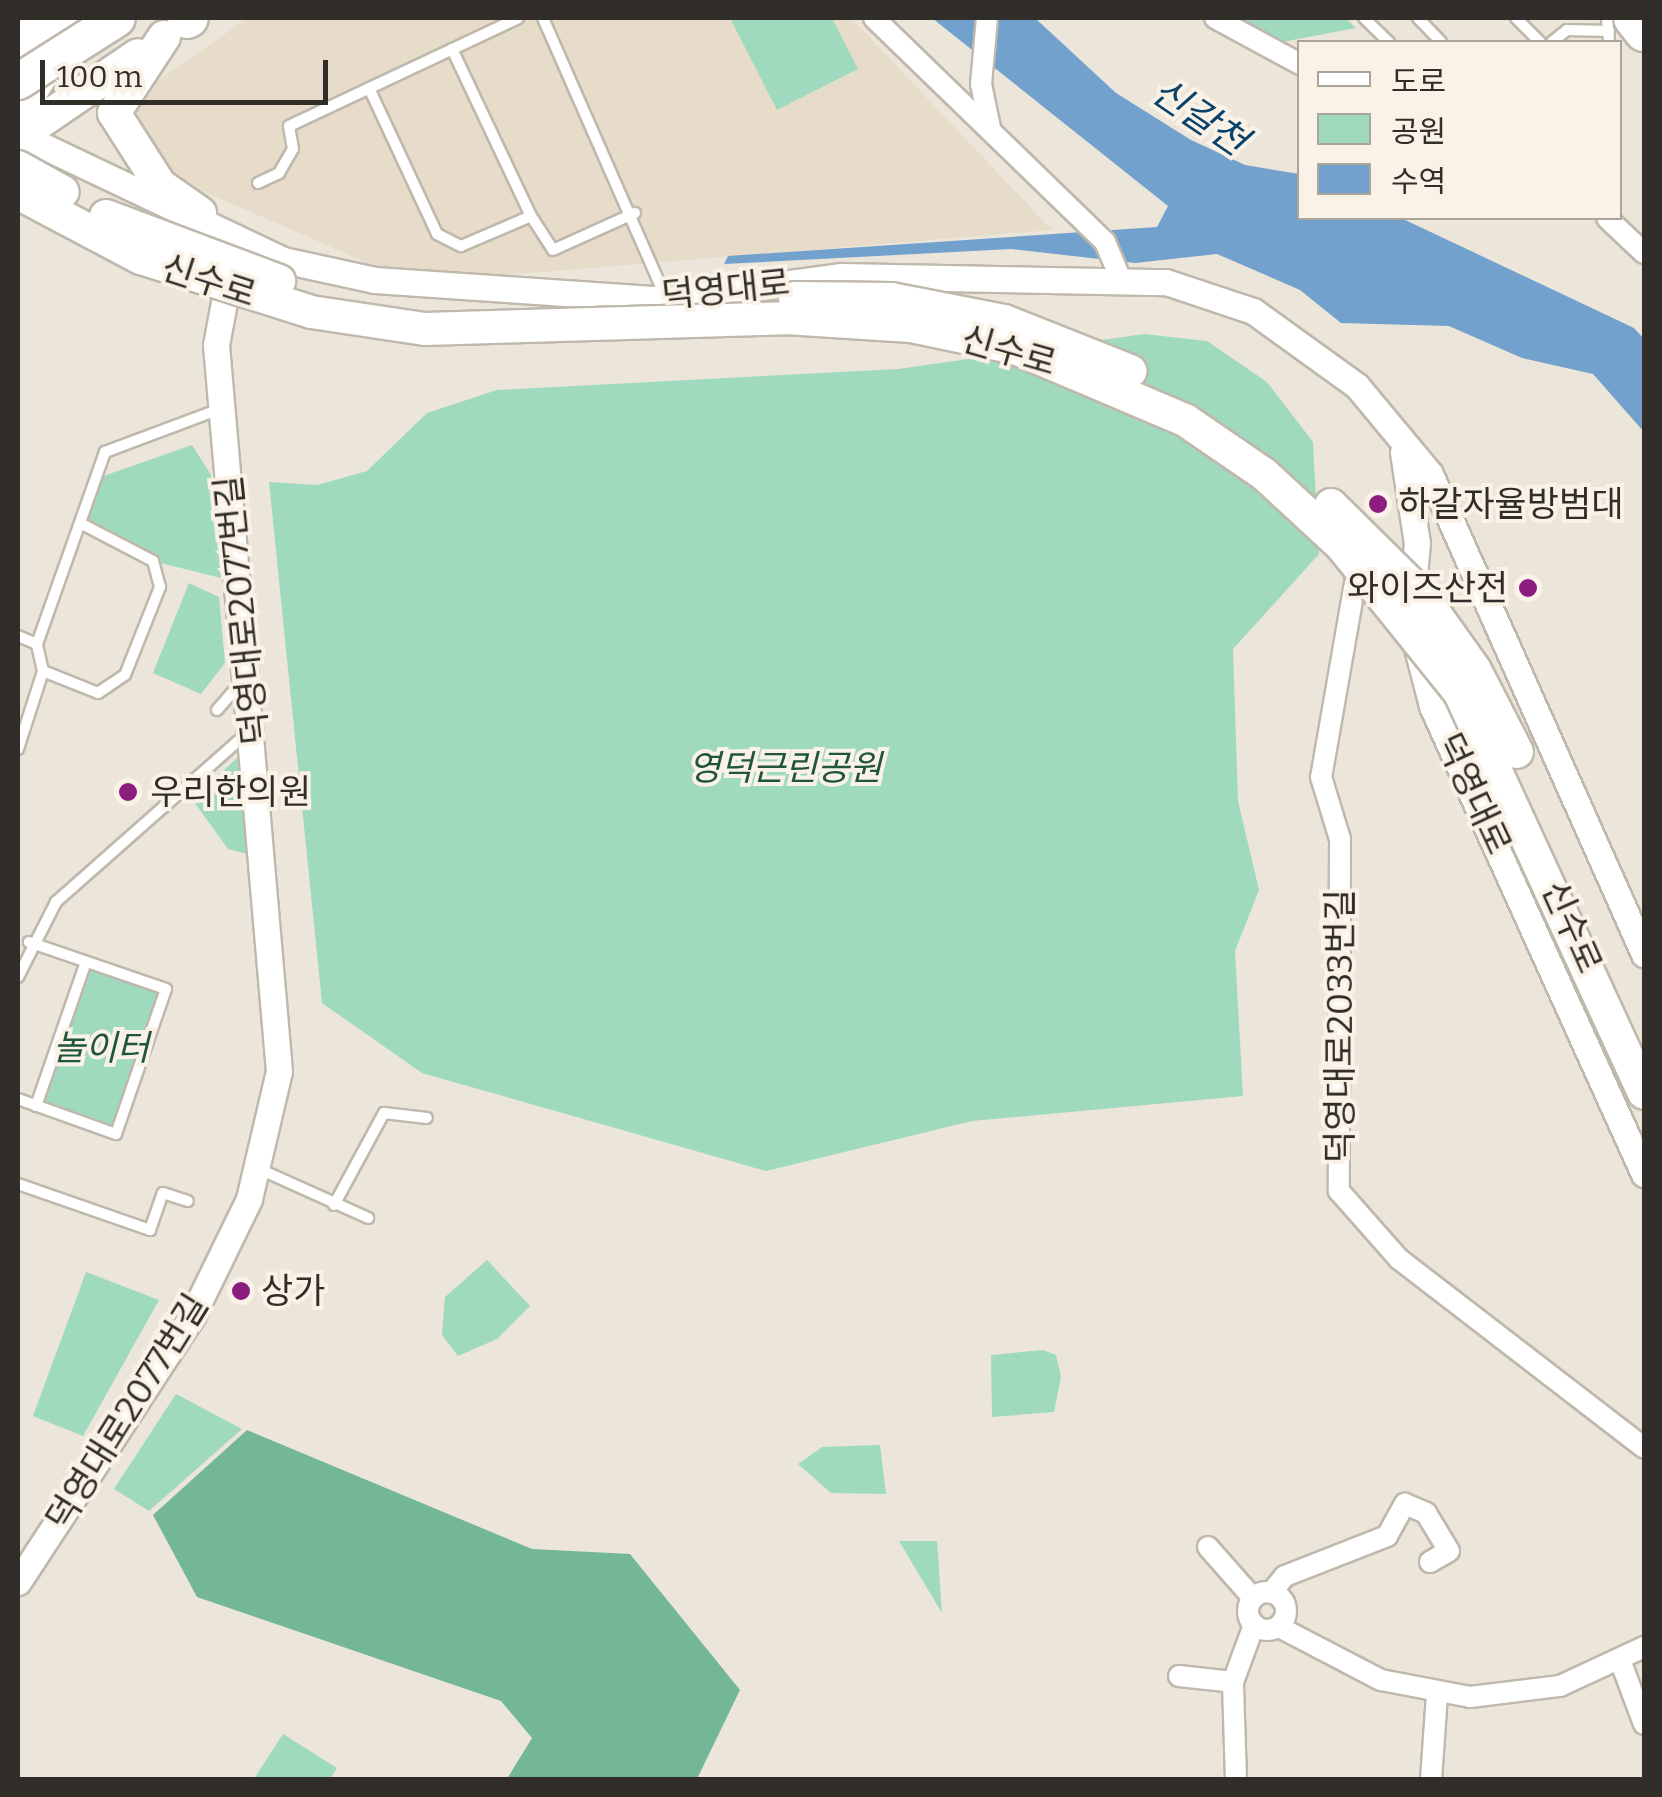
<!DOCTYPE html>
<meta charset="utf-8">
<style>
body{margin:0}
#map{position:relative;width:1662px;height:1797px;overflow:hidden;background:#ece5d9;font-family:Bitter,"Noto Sans KR",serif}
div>[style]{position:absolute}
[style*='--x']{left:calc(var(--x)*1px);top:calc(var(--y)*1px);width:calc(var(--w)*1px);rotate:calc(var(--a)*1deg)}
.built>*{inset:0;background:#e7dcc9}
.green>*{inset:0;background:#9fdabe;transform-origin:0 0}
.forest>*{inset:0;background:#73b698}
.water>*{inset:0;background:#72a1cd}
.roads{filter:drop-shadow(2px 0 #bfb8ac) drop-shadow(-2px 0 #bfb8ac) drop-shadow(0 2px #bfb8ac) drop-shadow(0 -2px #bfb8ac)}
.service>*{height:10px;margin:-5px;padding:0 5px;transform-origin:5px;border-radius:5px;background:#fff}
.minor>*{height:20px;margin:-10px;padding:0 10px;transform-origin:10px;border-radius:10px;background:#fff}
.minor>.ring{margin:-10px;padding:0;box-sizing:content-box;background:none;border:20px solid #fff;border-radius:50%}
.tertiary>*{height:25px;margin:-12.5px;padding:0 12.5px;transform-origin:12.5px;border-radius:12.5px;background:#fff}
.primary>*{height:32px;margin:-16px;padding:0 16px;transform-origin:16px;border-radius:16px;background:#fff}
.trunk>*{height:35px;margin:-17.5px;padding:0 17.5px;transform-origin:17.5px;border-radius:17.5px;background:#fff}
.motorway>*{height:38px;margin:-19px;padding:0 19px;transform-origin:19px;border-radius:19px;background:#fff}
.bridges{filter:drop-shadow(2px 0 #bfb8ac) drop-shadow(-2px 0 #bfb8ac) drop-shadow(0 2px #bfb8ac) drop-shadow(0 -2px #bfb8ac)}
.primary-bridge>*{height:32px;margin:-16px;padding:0 16px;transform-origin:16px;border-radius:16px;background:#fff}
.trunk-bridge>*{height:35px;margin:-17.5px;padding:0 17.5px;transform-origin:17.5px;border-radius:17.5px;background:#fff}
.dots>*{width:28px;height:28px;translate:-50% -50%;box-sizing:border-box;border:5px solid #faf2e6;border-radius:50%}
span{translate:-50% -50%;white-space:nowrap;text-align:center;line-height:1.15;-webkit-text-stroke:8px #faf2e6;paint-order:stroke}
.street-label{font-size:35px;color:#312e2a}
.poi-label{font-size:35px;color:#312e2a}
.left{translate:0 -50%;text-align:left}
.right{translate:-100% -50%;text-align:right}
.park-label{font-size:35px;color:#1f543f;font-style:italic}
.water-label{font-size:38px;color:#09426b;font-style:italic}
.frame{position:absolute;inset:0;border:20px solid #312e2a;pointer-events:none}
.legend{position:absolute;left:1297px;top:40px;width:325px;height:180px;box-sizing:border-box;background:#faf2e6;border:2px solid #aaa49b;margin:0;padding:12px 18px;list-style:none;font-size:30px;color:#312e2a}
.legend li{display:flex;align-items:center;gap:20px;height:50px}
.legend b{width:50px;border:2px solid #aaa49b}
.scale{position:absolute;left:40px;top:60px;width:288px;height:45px;box-sizing:border-box;border:5px solid #312e2a;border-top:0;padding-left:12px;font-size:30px;line-height:35px;white-space:nowrap;color:#312e2a;-webkit-text-stroke:8px #faf2e6;paint-order:stroke}
</style>
<div id="map">
<div class="built">
<div style="clip-path:polygon(248px 18px,851px 18px,1052px 230px,445px 280px,386px 271px,146px 166px,131px 99px)"></div>
</div>
<div class="green">
<div style="clip-path:polygon(730px 18px,832px 18px,858px 69px,777px 110px)"></div>
<div style="clip-path:polygon(1240px 18px,1345px 18px,1356px 28px,1282px 42px)"></div>
<div style="clip-path:polygon(1144px 334px,1207px 341px,1267px 382px,1313px 442px,1319px 554px,1233px 649px,1238px 801px,1259px 890px,1235px 951px,1243px 1096px,972px 1121px,766px 1171px,422px 1073px,322px 1003px,269px 482px,317px 485px,367px 471px,427px 413px,497px 390px,898px 369px)"></div>
<div style="clip-path:polygon(192px 445px,211px 475px,221px 578px,153px 561px,80px 523px,95px 479px)"></div>
<div style="clip-path:polygon(189px 583px,219px 597px,225px 663px,201px 694px,153px 673px)"></div>
<div style="clip-path:polygon(246px 750px,255px 856px,228px 849px,192px 799px)"></div>
<div style="left:86px;top:962px;width:84px;height:152px;rotate:19deg"></div>
<div style="clip-path:polygon(487px 1260px,530px 1306px,497px 1339px,458px 1356px,442px 1335px,445px 1297px)"></div>
<div style="clip-path:polygon(86px 1272px,159px 1300px,83px 1436px,33px 1416px)"></div>
<div style="clip-path:polygon(1043px 1350px,1056px 1355px,1061px 1377px,1054px 1412px,992px 1417px,991px 1355px)"></div>
<div style="clip-path:polygon(176px 1394px,242px 1429px,149px 1511px,114px 1489px)"></div>
<div style="clip-path:polygon(880px 1445px,886px 1494px,831px 1493px,798px 1464px,822px 1447px)"></div>
<div style="clip-path:polygon(899px 1541px,937px 1541px,942px 1613px)"></div>
<div style="clip-path:polygon(283px 1734px,337px 1768px,330px 1779px,254px 1779px)"></div>
</div>
<div class="forest">
<div style="clip-path:polygon(247px 1430px,532px 1549px,630px 1554px,740px 1690px,697px 1779px,507px 1779px,532px 1738px,501px 1701px,197px 1597px,153px 1515px)"></div>
</div>
<div class="water">
<div style="clip-path:polygon(932px 18px,1035px 18px,1116px 93px,1191px 140px,1245px 165px,1299px 174px,1300px 218px,1401px 218px,1634px 328px,1644px 339px,1644px 432px,1593px 374px,1522px 358px,1449px 326px,1341px 323px,1300px 290px,1217px 254px,1135px 263px,1011px 249px,724px 264px,728px 256px,1157px 227px,1168px 206px)"></div>
</div>
<div class="roads">
<div class="service">
<div style="--x:543;--y:18;--w:308;--a:66.3"></div>
<div style="--x:1364;--y:18;--w:35;--a:44"></div>
<div style="--x:1418;--y:18;--w:33;--a:46"></div>
<div style="--x:1516;--y:18;--w:34;--a:45"></div>
<div style="--x:1607;--y:18;--w:24;--a:85"></div>
<div style="--x:1552;--y:42;--w:19;--a:-39"></div>
<div style="--x:1567;--y:30;--w:42;--a:1.4"></div>
<div style="--x:452;--y:49;--w:185;--a:64.7"></div>
<div style="--x:369;--y:88;--w:161;--a:65"></div>
<div style="--x:437;--y:234;--w:27;--a:27"></div>
<div style="--x:461;--y:246;--w:76;--a:-23.2"></div>
<div style="--x:531;--y:216;--w:40;--a:57.1"></div>
<div style="--x:553;--y:250;--w:90;--a:-24.3"></div>
<div style="--x:258;--y:183;--w:23;--a:-25"></div>
<div style="--x:279;--y:173;--w:28;--a:-60"></div>
<div style="--x:293;--y:149;--w:23;--a:-100"></div>
<div style="--x:289;--y:126;--w:253;--a:-25.2"></div>
<div style="--x:18;--y:636;--w:21;--a:23"></div>
<div style="--x:43;--y:671;--w:59;--a:21.8"></div>
<div style="--x:98;--y:693;--w:32;--a:-34"></div>
<div style="--x:125;--y:675;--w:95;--a:-68.3"></div>
<div style="--x:160;--y:587;--w:27;--a:-105"></div>
<div style="--x:153;--y:561;--w:82;--a:-152.5"></div>
<div style="--x:217;--y:710;--w:33;--a:-49"></div>
<div style="--x:18;--y:749;--w:82;--a:-72.2"></div>
<div style="--x:43;--y:671;--w:28;--a:-103"></div>
<div style="--x:37;--y:644;--w:204;--a:-70.5"></div>
<div style="--x:105;--y:452;--w:123;--a:-20.5"></div>
<div style="--x:18;--y:977;--w:84;--a:-63.1"></div>
<div style="--x:56;--y:902;--w:254;--a:-41.5"></div>
<div style="--x:18;--y:1099;--w:104;--a:19.7"></div>
<div style="--x:116;--y:1134;--w:153;--a:-71"></div>
<div style="--x:166;--y:989;--w:145;--a:-161.1"></div>
<div style="--x:36;--y:1106;--w:152;--a:-70.9"></div>
<div style="--x:257;--y:1168;--w:122;--a:24.2"></div>
<div style="--x:18;--y:1184;--w:140;--a:19.2"></div>
<div style="--x:150;--y:1230;--w:39;--a:-71"></div>
<div style="--x:163;--y:1193;--w:26;--a:18"></div>
<div style="--x:334;--y:1205;--w:105;--a:-61.5"></div>
<div style="--x:384;--y:1113;--w:43;--a:6.6"></div>
</div>
<div class="minor">
<div style="--x:874;--y:18;--w:322;--a:44.1"></div>
<div style="--x:1105;--y:242;--w:43;--a:67"></div>
<div style="--x:987;--y:18;--w:66;--a:95.2"></div>
<div style="--x:981;--y:84;--w:45;--a:78.4"></div>
<div style="--x:1215;--y:18;--w:97;--a:28.4"></div>
<div style="--x:1607;--y:218;--w:51;--a:43.4"></div>
<div style="--x:1359;--y:560;--w:220;--a:99.9"></div>
<div style="--x:1321;--y:777;--w:65;--a:73"></div>
<div style="--x:1340;--y:839;--w:352;--a:90.2"></div>
<div style="--x:1339;--y:1191;--w:91;--a:48.6"></div>
<div style="--x:1399;--y:1259;--w:309;--a:37.6"></div>
<div style="--x:1208;--y:1547;--w:68;--a:48.6"></div>
<div class="ring" style="left:1248px;top:1592px;width:18px;height:18px"></div>
<div style="--x:1271;--y:1593;--w:22;--a:-51"></div>
<div style="--x:1285;--y:1576;--w:110;--a:-21.4"></div>
<div style="--x:1387;--y:1536;--w:37;--a:-61"></div>
<div style="--x:1405;--y:1504;--w:23;--a:23"></div>
<div style="--x:1426;--y:1513;--w:44;--a:58.8"></div>
<div style="--x:1449;--y:1551;--w:22;--a:150"></div>
<div style="--x:1279;--y:1627;--w:115;--a:27.5"></div>
<div style="--x:1381;--y:1680;--w:91;--a:10.8"></div>
<div style="--x:1470;--y:1697;--w:91;--a:-7"></div>
<div style="--x:1560;--y:1686;--w:93;--a:-24.9"></div>
<div style="--x:1620;--y:1660;--w:68;--a:69.4"></div>
<div style="--x:1179;--y:1676;--w:54;--a:6.3"></div>
<div style="--x:1236;--y:1780;--w:98;--a:-91.8"></div>
<div style="--x:1233;--y:1682;--w:61;--a:-69.8"></div>
<div style="--x:1431;--y:1780;--w:85;--a:-86"></div>
</div>
<div class="tertiary">
<div style="--x:18;--y:134;--w:293;--a:25.4"></div>
<div style="--x:283;--y:260;--w:94;--a:12.3"></div>
<div style="--x:375;--y:280;--w:293;--a:3.9"></div>
<div style="--x:667;--y:300;--w:176;--a:-7.9"></div>
<div style="--x:841;--y:276;--w:325;--a:1.1"></div>
<div style="--x:1166;--y:282;--w:92;--a:18.4"></div>
<div style="--x:1253;--y:311;--w:128;--a:35.8"></div>
<div style="--x:1357;--y:386;--w:114;--a:50.3"></div>
<div style="--x:1430;--y:474;--w:526;--a:65.97"></div>
<div style="--x:1403;--y:452;--w:92;--a:81.3"></div>
<div style="--x:1417;--y:543;--w:52;--a:95.5"></div>
<div style="--x:1416;--y:644;--w:64;--a:75.5"></div>
<div style="--x:1432;--y:706;--w:514;--a:65.63"></div>
<div style="--x:18;--y:1582;--w:318;--a:-56.8"></div>
<div style="--x:192;--y:1316;--w:130;--a:-64"></div>
<div style="--x:249;--y:1199;--w:131;--a:-76.8"></div>
<div style="--x:279;--y:1071;--w:729;--a:-94.96"></div>
<div style="--x:216;--y:345;--w:76;--a:-79.4"></div>
</div>
<div class="primary">
<div style="--x:164;--y:37;--w:91;--a:123.3"></div>
<div style="--x:114;--y:113;--w:85;--a:57.4"></div>
<div style="--x:160;--y:185;--w:49;--a:35"></div>
<div style="--x:19;--y:136;--w:46;--a:-74.7"></div>
<div style="--x:31;--y:92;--w:87;--a:-58.7"></div>
<div style="--x:18;--y:137;--w:145;--a:-34.3"></div>
</div>
<div class="trunk">
<div style="--x:18;--y:42;--w:45;--a:-32.3"></div>
</div>
<div class="motorway">
<div style="--x:1633;--y:18;--w:18;--a:52"></div>
<div style="--x:187;--y:19;--w:2;--a:-27"></div>
</div>
</div>
<div class="bridges">
<div class="primary-bridge">
<div style="--x:18;--y:167;--w:51;--a:29.1"></div>
<div style="--x:18;--y:193;--w:139;--a:27.9"></div>
<div style="--x:141;--y:258;--w:178;--a:17.6"></div>
<div style="--x:311;--y:312;--w:115;--a:8.5"></div>
<div style="--x:425;--y:329;--w:361;--a:-1.7"></div>
<div style="--x:786;--y:318;--w:125;--a:3.7"></div>
<div style="--x:911;--y:326;--w:106;--a:11.9"></div>
<div style="--x:1015;--y:348;--w:185;--a:23"></div>
<div style="--x:1185;--y:420;--w:96;--a:34.4"></div>
<div style="--x:1264;--y:474;--w:105;--a:42.7"></div>
<div style="--x:1341;--y:545;--w:190;--a:51.2"></div>
<div style="--x:1460;--y:693;--w:440;--a:65.3"></div>
<div style="--x:106;--y:216;--w:185;--a:20.6"></div>
<div style="--x:795;--y:298;--w:96;--a:0.6"></div>
<div style="--x:891;--y:299;--w:115;--a:11"></div>
<div style="--x:1004;--y:321;--w:136;--a:21.6"></div>
<div style="--x:1331;--y:505;--w:127;--a:44.7"></div>
<div style="--x:1421;--y:594;--w:93;--a:54.6"></div>
<div style="--x:1475;--y:670;--w:92;--a:62.9"></div>
</div>
<div class="trunk-bridge">
<div style="--x:18;--y:81;--w:117;--a:-32.5"></div>
</div>
</div>
<div class="dots">
<div style="left:1378px;top:504px;background:#8b1d81"></div>
<div style="left:1528px;top:588px;background:#8b1d81"></div>
<div style="left:128px;top:792px;background:#8b1d81"></div>
<div style="left:241px;top:1291px;background:#8b1d81"></div>
</div>
<div class="street-label">
<span style="left:209px;top:281px;rotate:18deg">신수로</span>
<span style="left:726px;top:289px;rotate:-6deg">덕영대로</span>
<span style="left:1009px;top:351px;rotate:16deg">신수로</span>
<span style="left:242px;top:610px;rotate:-96deg">덕영대로2077번길</span>
<span style="left:1474px;top:794px;rotate:65deg">덕영대로</span>
<span style="left:1572px;top:927px;rotate:66deg">신수로</span>
<span style="left:1340px;top:1026px;rotate:-90deg">덕영대로2033번길</span>
<span style="left:127px;top:1412px;rotate:-58deg">덕영대로2077번길</span>
</div>
<div class="poi-label">
<span class="left" style="left:1398px;top:504px">하갈자율방범대</span>
<span class="right" style="left:1508px;top:588px">와이즈산전</span>
<span class="left" style="left:150px;top:792px">우리한의원</span>
<span class="left" style="left:261px;top:1291px">상가</span>
</div>
<div class="park-label">
<span style="left:785px;top:768px">영덕근린공원</span>
<span style="left:101px;top:1048px">놀이터</span>
</div>
<div class="water-label">
<span style="left:1199px;top:117px;rotate:34deg">신갈천</span>
</div>
<div class="frame"></div>
<ul class="legend">
<li><b style="height:12px;background:#fff"></b>도로</li>
<li><b style="height:28px;background:#9fdabe"></b>공원</li>
<li><b style="height:28px;background:#72a1cd"></b>수역</li>
</ul>
<div class="scale">100 m</div>
</div>
